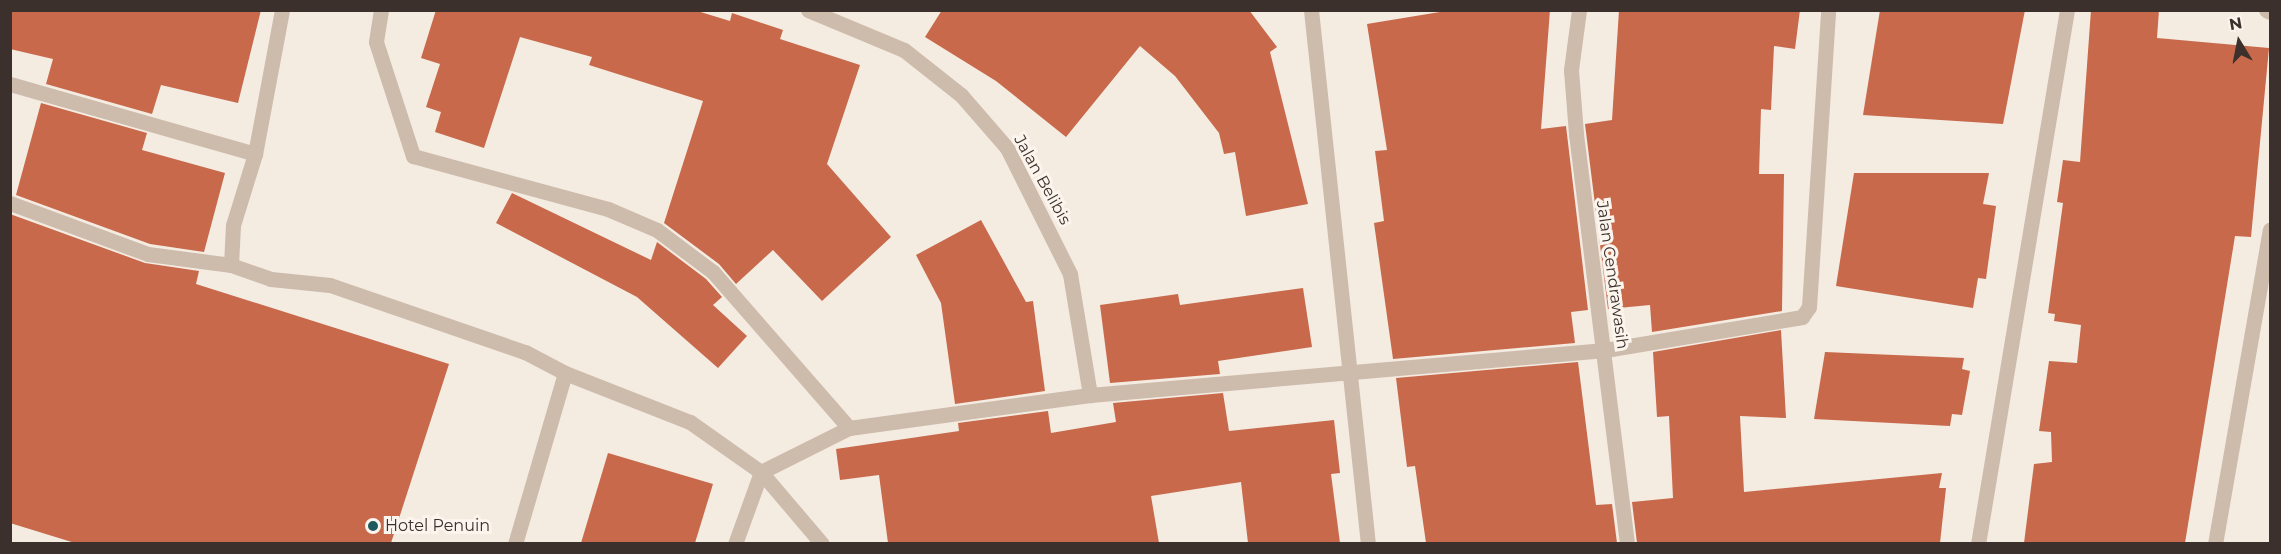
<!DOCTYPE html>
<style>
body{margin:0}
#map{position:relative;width:2281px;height:554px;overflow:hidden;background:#f4ebe1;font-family:Montserrat,sans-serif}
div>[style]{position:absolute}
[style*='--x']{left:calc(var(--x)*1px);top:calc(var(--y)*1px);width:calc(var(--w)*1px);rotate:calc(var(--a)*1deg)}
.building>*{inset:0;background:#c8694b}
.lane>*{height:15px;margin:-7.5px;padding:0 7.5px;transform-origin:7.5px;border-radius:7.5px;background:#cdbbac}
.street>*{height:15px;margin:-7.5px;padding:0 7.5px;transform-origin:7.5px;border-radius:7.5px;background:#cdbbac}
.dots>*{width:16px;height:16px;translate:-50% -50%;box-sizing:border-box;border:3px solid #fbf5ee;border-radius:50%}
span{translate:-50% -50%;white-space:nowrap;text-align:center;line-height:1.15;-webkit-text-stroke:6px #fbf5ee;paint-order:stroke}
.street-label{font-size:16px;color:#3b302b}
.poi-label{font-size:16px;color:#3b302b}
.left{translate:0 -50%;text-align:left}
.frame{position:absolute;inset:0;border:12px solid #3b302b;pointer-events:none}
.north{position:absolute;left:2209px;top:12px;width:60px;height:60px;-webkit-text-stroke:4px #fbf5ee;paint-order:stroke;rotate:350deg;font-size:16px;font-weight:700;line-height:24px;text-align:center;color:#3b302b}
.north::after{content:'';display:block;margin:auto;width:21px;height:27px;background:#3b302b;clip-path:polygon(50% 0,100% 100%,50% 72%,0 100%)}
</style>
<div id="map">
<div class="building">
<div style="clip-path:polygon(10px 10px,261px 10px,238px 103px,161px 85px,152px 114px,46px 84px,53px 59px,10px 49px)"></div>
<div style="clip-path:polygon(436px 10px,694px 10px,730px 21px,732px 13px,783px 30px,780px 39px,860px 65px,827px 164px,891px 237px,822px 301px,773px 250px,736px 284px,719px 264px,664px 223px,703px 101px,589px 65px,592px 57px,520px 37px,484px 148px,435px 132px,441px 112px,426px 107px,440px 64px,421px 58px)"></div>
<div style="clip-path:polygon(942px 10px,1249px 10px,1277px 47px,1270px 52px,1308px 204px,1246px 216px,1235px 152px,1224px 154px,1219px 133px,1175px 76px,1140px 46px,1066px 137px,996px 81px,925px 37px)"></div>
<div style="clip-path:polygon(1452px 10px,1550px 10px,1541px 129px,1566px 126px,1588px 310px,1571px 312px,1575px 343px,1393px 359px,1374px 223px,1384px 221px,1375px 151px,1387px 150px,1367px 24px)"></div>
<div style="clip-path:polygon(1619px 10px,1800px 10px,1795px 49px,1774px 46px,1771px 110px,1761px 109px,1759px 174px,1784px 174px,1782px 311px,1652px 332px,1650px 305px,1608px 309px,1585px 124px,1612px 120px)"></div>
<div style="clip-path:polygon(1880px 10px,2025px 10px,2003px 124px,1863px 115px)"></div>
<div style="clip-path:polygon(2091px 10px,2159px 10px,2157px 38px,2269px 48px,2251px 237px,2235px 236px,2185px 543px,2024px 543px,2034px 464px,2052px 462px,2051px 432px,2039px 431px,2049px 361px,2077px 363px,2081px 325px,2054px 321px,2055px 314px,2048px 313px,2063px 203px,2057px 202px,2063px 160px,2080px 162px)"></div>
<div style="clip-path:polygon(41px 103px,147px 133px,142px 150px,225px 173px,204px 252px,150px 244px,16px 195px)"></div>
<div style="clip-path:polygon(1854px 173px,1989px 173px,1983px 204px,1996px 206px,1986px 279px,1978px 278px,1973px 308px,1836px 286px)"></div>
<div style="clip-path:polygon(512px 193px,651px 260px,657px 242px,706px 279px,722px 297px,713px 305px,747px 336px,718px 368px,637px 297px,496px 223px)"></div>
<div style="clip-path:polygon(10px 214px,145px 263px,199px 271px,196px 284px,449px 364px,391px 543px,75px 543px,10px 523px)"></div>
<div style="clip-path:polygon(981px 220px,1026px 302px,1033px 301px,1045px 391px,955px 404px,941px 303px,916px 255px)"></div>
<div style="clip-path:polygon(1303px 288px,1312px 347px,1218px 361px,1220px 374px,1110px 383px,1100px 305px,1178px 294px,1180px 305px)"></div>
<div style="clip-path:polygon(1781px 330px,1786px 418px,1740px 416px,1744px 492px,1942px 473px,1939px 488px,1946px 488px,1940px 543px,1637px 543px,1632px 502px,1673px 498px,1669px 416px,1657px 417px,1653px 352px)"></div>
<div style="clip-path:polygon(1825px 352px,1964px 358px,1962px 369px,1970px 371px,1962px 415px,1952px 414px,1950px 426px,1814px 419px)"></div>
<div style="clip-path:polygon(1578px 362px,1596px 505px,1612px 504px,1617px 543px,1426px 543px,1415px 466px,1407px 467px,1396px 378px)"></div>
<div style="clip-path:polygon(1223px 393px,1229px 431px,1334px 420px,1340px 473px,1331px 474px,1340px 543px,1248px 543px,1241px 482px,1151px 496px,1159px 543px,888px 543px,879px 475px,840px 480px,836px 449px,959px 431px,958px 423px,1048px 411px,1051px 433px,1116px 422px,1113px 403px)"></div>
<div style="clip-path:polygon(608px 453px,713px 484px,695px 543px,581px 543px)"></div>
</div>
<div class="lane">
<div style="--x:282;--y:10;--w:147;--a:100.6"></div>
<div style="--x:255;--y:154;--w:74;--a:107.2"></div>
<div style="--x:233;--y:225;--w:40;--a:92.9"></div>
<div style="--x:231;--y:265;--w:42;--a:19.3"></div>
<div style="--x:271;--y:279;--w:59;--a:5.8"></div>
<div style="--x:330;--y:285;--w:206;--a:19"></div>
<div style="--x:525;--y:352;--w:45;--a:27.7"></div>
<div style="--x:565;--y:373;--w:134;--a:21.4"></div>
<div style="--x:690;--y:422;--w:87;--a:35.2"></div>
<div style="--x:10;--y:84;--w:255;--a:15.9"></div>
<div style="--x:10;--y:203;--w:147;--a:20.3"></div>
<div style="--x:148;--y:254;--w:84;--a:7.5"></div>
<div style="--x:515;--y:544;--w:178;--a:-73.7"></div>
<div style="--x:735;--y:544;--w:77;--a:-70.1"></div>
<div style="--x:761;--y:472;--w:98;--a:-26.6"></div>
</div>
<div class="street">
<div style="--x:381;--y:10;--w:32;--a:99"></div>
<div style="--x:376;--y:42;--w:120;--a:72"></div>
<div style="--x:413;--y:156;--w:202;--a:15.2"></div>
<div style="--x:608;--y:209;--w:53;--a:23.2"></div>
<div style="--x:657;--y:230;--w:70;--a:36.9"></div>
<div style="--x:713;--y:272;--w:207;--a:48.9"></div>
<div style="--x:849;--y:428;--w:243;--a:-7.8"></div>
<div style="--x:1090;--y:395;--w:517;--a:-4.99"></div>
<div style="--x:1605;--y:350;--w:200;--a:-9.5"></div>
<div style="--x:1802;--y:317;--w:12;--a:-55"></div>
<div style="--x:1809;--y:307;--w:298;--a:-86.3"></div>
<div style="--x:808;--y:10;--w:104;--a:22.6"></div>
<div style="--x:904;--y:50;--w:73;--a:38.3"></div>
<div style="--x:961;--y:95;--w:70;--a:49"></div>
<div style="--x:1007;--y:148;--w:141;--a:63.4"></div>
<div style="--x:1070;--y:274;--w:123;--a:80.6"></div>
<div style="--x:1311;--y:10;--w:537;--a:83.91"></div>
<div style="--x:1579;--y:10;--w:61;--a:97.6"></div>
<div style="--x:1571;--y:70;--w:64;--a:85.5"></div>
<div style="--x:1576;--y:134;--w:413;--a:82.9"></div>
<div style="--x:2266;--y:10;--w:4;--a:27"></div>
<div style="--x:761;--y:472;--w:94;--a:49.7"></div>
<div style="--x:1978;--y:544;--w:541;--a:-80.54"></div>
<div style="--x:2215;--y:544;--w:319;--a:-80.1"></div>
</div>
<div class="dots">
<div style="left:373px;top:526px;background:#1f5a5e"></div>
</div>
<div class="street-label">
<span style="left:1042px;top:180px;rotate:61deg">Jalan Belibis</span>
<span style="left:1612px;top:275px;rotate:82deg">Jalan Cendrawasih</span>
</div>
<div class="poi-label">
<span class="left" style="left:385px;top:526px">Hotel Penuin</span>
</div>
<div class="frame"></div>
<div class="north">N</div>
</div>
